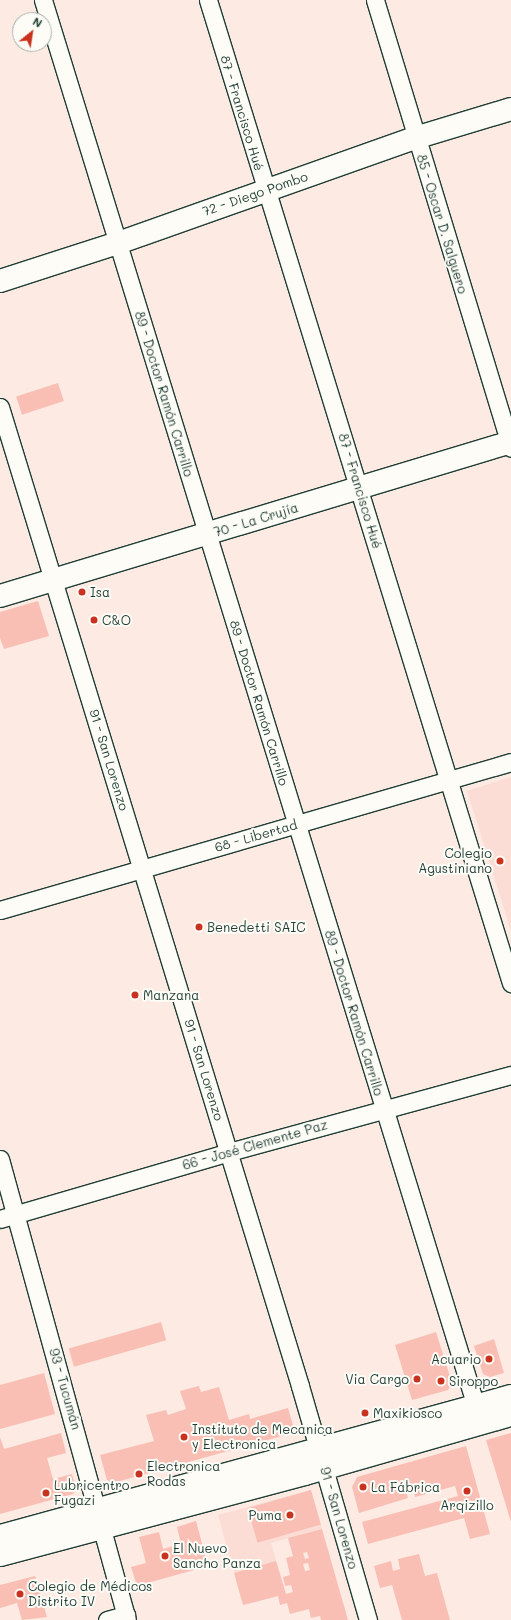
<!DOCTYPE html>
<meta charset="utf-8">
<style>
body{margin:0}
#map{position:relative;width:511px;height:1620px;overflow:hidden;background:#fceae3;font-family:Mali,sans-serif}
div>[style]{position:absolute}
[style*='--x']{left:calc(var(--x)*1px);top:calc(var(--y)*1px);width:calc(var(--w)*1px);rotate:calc(var(--a)*1deg)}
.built>*{inset:0;background:#fbddd5}
.building>*{inset:0;background:#fabfb4;transform-origin:0 0}
.roads{filter:drop-shadow(1px 0 #1f3d34) drop-shadow(-1px 0 #1f3d34) drop-shadow(0 1px #1f3d34) drop-shadow(0 -1px #1f3d34)}
.minor>*{height:17px;margin:-8.5px;padding:0 8.5px;transform-origin:8.5px;border-radius:8.5px;background:#fdfcf7}
.tertiary>*{height:22px;margin:-11px;padding:0 11px;transform-origin:11px;border-radius:11px;background:#fdfcf7}
.secondary>*{height:22px;margin:-11px;padding:0 11px;transform-origin:11px;border-radius:11px;background:#fdfcf7}
.dots>*{width:11px;height:11px;translate:-50% -50%;box-sizing:border-box;border:2px solid #fdfcf7;border-radius:50%}
span{translate:-50% -50%;white-space:nowrap;text-align:center;line-height:1.15;-webkit-text-stroke:4px #fdfcf7;paint-order:stroke}
.street-label{font-size:13px;color:#1f3d34}
.poi-label{font-size:13px;color:#1f3d34}
.left{translate:0 -50%;text-align:left}
.right{translate:-100% -50%;text-align:right}
.north{position:absolute;left:12px;top:12px;width:40px;height:40px;box-sizing:border-box;background:#fdfcf7;border:1px solid #a4b0a9;border-radius:50%;rotate:30deg;font-size:11px;font-weight:700;line-height:16px;text-align:center;color:#1f3d34}
.north::after{content:'';display:block;margin:auto;width:14px;height:18px;background:#c8321e;clip-path:polygon(50% 0,100% 100%,50% 72%,0 100%)}
</style>
<div id="map">
<div class="built">
<div style="clip-path:polygon(511px 777px,511px 931px,467px 791px)"></div>
<div style="clip-path:polygon(311px 1490px,322px 1529px,271px 1543px,286px 1594px,243px 1605px,218px 1515px)"></div>
</div>
<div class="building">
<div style="left:58px;top:383px;width:19px;height:44px;rotate:72deg"></div>
<div style="clip-path:polygon(38px 601px,49px 636px,4px 649px,0 638px,0 612px)"></div>
<div style="left:161px;top:1322px;width:19px;height:96px;rotate:74deg"></div>
<div style="clip-path:polygon(436px 1332px,452px 1383px,448px 1390px,412px 1400px,395px 1345px)"></div>
<div style="clip-path:polygon(494px 1339px,504px 1373px,490px 1377px,483px 1374px,474px 1346px)"></div>
<div style="clip-path:polygon(44px 1373px,55px 1414px,0 1429px,0 1385px)"></div>
<div style="clip-path:polygon(199px 1386px,201px 1392px,219px 1387px,229px 1420px,249px 1414px,250px 1419px,288px 1408px,293px 1425px,289px 1434px,113px 1483px,107px 1480px,100px 1455px,154px 1441px,146px 1415px,166px 1410px,168px 1415px,186px 1409px,180px 1391px)"></div>
<div style="clip-path:polygon(61px 1433px,66px 1453px,47px 1458px,53px 1479px,72px 1474px,76px 1489px,73px 1494px,0 1514px,0 1437px,4px 1449px)"></div>
<div style="clip-path:polygon(511px 1433px,511px 1522px,486px 1440px)"></div>
<div style="clip-path:polygon(466px 1446px,490px 1534px,470px 1539px,464px 1518px,368px 1544px,362px 1522px,458px 1496px,455px 1486px,415px 1497px,412px 1485px,405px 1487px,408px 1498px,359px 1513px,352px 1487px,357px 1477px)"></div>
<div style="left:311px;top:1490px;width:36px;height:66px;rotate:74deg"></div>
<div style="clip-path:polygon(196px 1521px,208px 1566px,137px 1586px,131px 1567px,146px 1563px,139px 1537px,159px 1532px,163px 1549px,181px 1544px,177px 1527px)"></div>
<div style="clip-path:polygon(evenodd,322px 1529px,348px 1620px,321px 1620px,320px 1616px,311px 1618px,309px 1609px,290px 1614px,287px 1603px,280px 1605px,278px 1596px,243px 1605px,234px 1573px,276px 1561px,286px 1594px,293px 1592px,291px 1585px,285px 1586px,283px 1577px,290px 1575px,286px 1558px,293px 1556px,288px 1538px,322px 1529px,307px 1552px,309px 1558px,305px 1559px,303px 1553px,307px 1552px,322px 1529px,308px 1563px,310px 1570px,305px 1571px,303px 1564px,308px 1563px)"></div>
<div style="clip-path:polygon(419px 1554px,425px 1576px,437px 1573px,450px 1620px,402px 1620px,392px 1585px,380px 1588px,374px 1566px,391px 1561px,393px 1571px,400px 1569px,398px 1559px)"></div>
<div style="clip-path:polygon(35px 1576px,47px 1617px,22px 1620px,17px 1603px,0 1608px,0 1585px)"></div>
</div>
<div class="roads">
<div class="minor">
<div style="--x:43;--y:0;--w:1472;--a:72.89"></div>
<div style="--x:208;--y:0;--w:1029;--a:72.87"></div>
<div style="--x:375;--y:0;--w:468;--a:73.1"></div>
<div style="--x:0;--y:407;--w:1024;--a:72.96"></div>
<div style="--x:300;--y:1386;--w:244;--a:73.8"></div>
<div style="--x:0;--y:910;--w:532;--a:-16.15"></div>
<div style="--x:0;--y:1159;--w:478;--a:74.6"></div>
<div style="--x:0;--y:1219;--w:239;--a:-16.3"></div>
<div style="--x:229;--y:1152;--w:292;--a:-15.3"></div>
<div style="--x:107;--y:1620;--w:20;--a:-15"></div>
</div>
<div class="tertiary">
<div style="--x:0;--y:281;--w:124;--a:-17.9"></div>
<div style="--x:118;--y:243;--w:315;--a:-19.5"></div>
<div style="--x:415;--y:138;--w:100;--a:-16.8"></div>
<div style="--x:0;--y:596;--w:534;--a:-16.77"></div>
</div>
<div class="secondary">
<div style="--x:0;--y:1536;--w:530;--a:-15.32"></div>
<div style="--x:0;--y:1555;--w:316;--a:-14.9"></div>
<div style="--x:305;--y:1474;--w:214;--a:-16"></div>
</div>
</div>
<div class="dots">
<div style="left:82px;top:592px;background:#c8321e"></div>
<div style="left:94px;top:620px;background:#c8321e"></div>
<div style="left:500px;top:861px;background:#c8321e"></div>
<div style="left:199px;top:927px;background:#c8321e"></div>
<div style="left:135px;top:995px;background:#c8321e"></div>
<div style="left:489px;top:1359px;background:#c8321e"></div>
<div style="left:417px;top:1379px;background:#c8321e"></div>
<div style="left:441px;top:1381px;background:#c8321e"></div>
<div style="left:365px;top:1413px;background:#c8321e"></div>
<div style="left:184px;top:1437px;background:#c8321e"></div>
<div style="left:139px;top:1474px;background:#c8321e"></div>
<div style="left:363px;top:1487px;background:#c8321e"></div>
<div style="left:467px;top:1491px;background:#c8321e"></div>
<div style="left:46px;top:1493px;background:#c8321e"></div>
<div style="left:290px;top:1515px;background:#c8321e"></div>
<div style="left:165px;top:1556px;background:#c8321e"></div>
<div style="left:20px;top:1594px;background:#c8321e"></div>
</div>
<div class="street-label">
<span style="left:242px;top:113px;rotate:73deg">87 - Francisco Hué</span>
<span style="left:255px;top:194px;rotate:-19deg">72 - Diego Pombo</span>
<span style="left:442px;top:224px;rotate:73deg">85 - Oscar D. Salguero</span>
<span style="left:164px;top:394px;rotate:73deg">89 - Doctor Ramón Carrillo</span>
<span style="left:360px;top:491px;rotate:73deg">87 - Francisco Hué</span>
<span style="left:256px;top:520px;rotate:-17deg">70 - La Crujía</span>
<span style="left:259px;top:703px;rotate:73deg">89 - Doctor Ramón Carrillo</span>
<span style="left:109px;top:760px;rotate:73deg">91 - San Lorenzo</span>
<span style="left:256px;top:836px;rotate:-16deg">68 - Libertad</span>
<span style="left:354px;top:1013px;rotate:73deg">89 - Doctor Ramón Carrillo</span>
<span style="left:204px;top:1070px;rotate:73deg">91 - San Lorenzo</span>
<span style="left:255px;top:1145px;rotate:-16deg">66 - José Clemente Paz</span>
<span style="left:65px;top:1389px;rotate:74deg">93 - Tucumán</span>
<span style="left:339px;top:1518px;rotate:74deg">91 - San Lorenzo</span>
</div>
<div class="poi-label">
<span class="left" style="left:90px;top:592px">Isa</span>
<span class="left" style="left:102px;top:620px">C&amp;O</span>
<span class="right" style="left:492px;top:861px">Colegio<br>Agustiniano</span>
<span class="left" style="left:207px;top:927px">Benedetti SAIC</span>
<span class="left" style="left:143px;top:995px">Manzana</span>
<span class="right" style="left:481px;top:1359px">Acuario</span>
<span class="right" style="left:409px;top:1379px">Via Cargo</span>
<span class="left" style="left:449px;top:1381px">Siroppo</span>
<span class="left" style="left:373px;top:1413px">Maxikiosco</span>
<span class="left" style="left:192px;top:1437px">Instituto de Mecanica<br>y Electronica</span>
<span class="left" style="left:147px;top:1474px">Electronica<br>Rodas</span>
<span class="left" style="left:54px;top:1493px">Lubricentro<br>Fugazi</span>
<span class="left" style="left:371px;top:1487px">La Fábrica</span>
<span style="left:467px;top:1505px">Arqizillo</span>
<span class="right" style="left:282px;top:1515px">Puma</span>
<span class="left" style="left:173px;top:1556px">El Nuevo<br>Sancho Panza</span>
<span class="left" style="left:28px;top:1594px">Colegio de Médicos<br>Distrito IV</span>
</div>
<div class="north">N</div>
</div>
